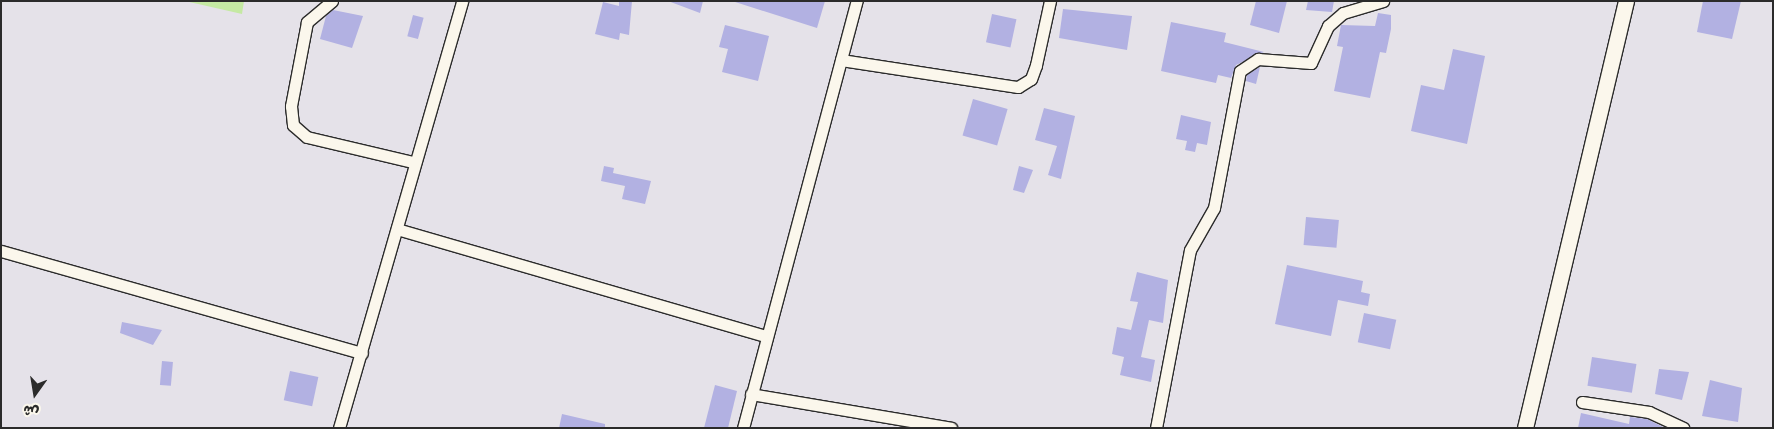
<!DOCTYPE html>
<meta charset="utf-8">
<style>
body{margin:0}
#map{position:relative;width:1774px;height:429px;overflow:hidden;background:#e5e2e9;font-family:"Gochi Hand","Playpen Sans Arabic",sans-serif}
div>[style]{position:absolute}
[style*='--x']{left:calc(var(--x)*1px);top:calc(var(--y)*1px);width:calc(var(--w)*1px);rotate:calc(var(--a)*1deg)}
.green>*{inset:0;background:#c5e9a3}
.building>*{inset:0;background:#b2b1e2;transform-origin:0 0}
.roads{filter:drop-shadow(1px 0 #2b2b2b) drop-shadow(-1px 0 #2b2b2b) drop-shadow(0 1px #2b2b2b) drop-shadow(0 -1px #2b2b2b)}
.street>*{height:11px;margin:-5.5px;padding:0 5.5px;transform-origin:5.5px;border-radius:5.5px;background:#fbf7ec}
.secondary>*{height:15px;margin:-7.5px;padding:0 7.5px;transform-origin:7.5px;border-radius:7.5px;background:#fbf7ec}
span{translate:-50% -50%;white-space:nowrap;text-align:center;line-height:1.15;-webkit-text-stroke:4px #fbf7ec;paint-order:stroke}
.frame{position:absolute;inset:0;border:2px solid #2b2b2b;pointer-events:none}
.north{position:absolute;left:10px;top:369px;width:50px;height:50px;-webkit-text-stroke:4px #fbf7ec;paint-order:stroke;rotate:193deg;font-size:14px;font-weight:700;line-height:20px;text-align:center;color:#2b2b2b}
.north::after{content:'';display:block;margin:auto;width:18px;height:22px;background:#2b2b2b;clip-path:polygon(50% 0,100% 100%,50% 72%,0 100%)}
</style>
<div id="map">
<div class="green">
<div style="clip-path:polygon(185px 1px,244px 1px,242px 14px)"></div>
</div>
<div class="building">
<div style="clip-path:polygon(619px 1px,632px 1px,629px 35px,620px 33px,619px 40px,595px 34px,603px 2px,619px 6px)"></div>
<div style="clip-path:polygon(668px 1px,703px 1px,700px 13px)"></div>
<div style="clip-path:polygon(732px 1px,825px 1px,817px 28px)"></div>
<div style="clip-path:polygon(1256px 1px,1287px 1px,1279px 33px,1250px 25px)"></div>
<div style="clip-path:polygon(1308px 1px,1334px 1px,1332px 12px,1306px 10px)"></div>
<div style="clip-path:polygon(1703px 1px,1741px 1px,1732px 39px,1697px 32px)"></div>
<div style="clip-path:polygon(1063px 9px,1132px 16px,1127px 50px,1059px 38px)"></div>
<div style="clip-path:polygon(333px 10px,363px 16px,352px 48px,320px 39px,326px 16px)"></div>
<div style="clip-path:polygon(1378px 13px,1391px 15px,1391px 29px,1386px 53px,1380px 52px,1370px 98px,1334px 91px,1343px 47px,1337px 46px,1341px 25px,1375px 26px)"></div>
<div style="left:992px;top:14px;width:25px;height:29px;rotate:12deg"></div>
<div style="left:413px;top:15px;width:11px;height:22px;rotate:15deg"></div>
<div style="clip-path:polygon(1171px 22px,1226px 33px,1224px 42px,1264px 52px,1236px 65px,1231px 78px,1218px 75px,1216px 83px,1161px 71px)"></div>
<div style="clip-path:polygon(725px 25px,769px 36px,758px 81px,722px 72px,728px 49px,719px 47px)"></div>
<div style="clip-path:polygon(1453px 49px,1485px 56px,1467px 144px,1411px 131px,1421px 85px,1444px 90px)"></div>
<div style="clip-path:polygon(1260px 67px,1256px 84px,1246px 81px,1247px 75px)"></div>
<div style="left:973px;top:99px;width:36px;height:38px;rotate:16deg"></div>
<div style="clip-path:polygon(1044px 108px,1075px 116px,1061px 179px,1048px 175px,1057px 146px,1035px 140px)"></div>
<div style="clip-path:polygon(1181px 115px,1211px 122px,1207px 145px,1197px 143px,1195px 152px,1185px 150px,1187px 141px,1176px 139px)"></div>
<div style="clip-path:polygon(604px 166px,614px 168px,613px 173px,651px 181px,645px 204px,622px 199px,625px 186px,601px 181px)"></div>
<div style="clip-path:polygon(1019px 166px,1033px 170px,1024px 193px,1013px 190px)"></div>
<div style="left:1306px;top:217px;width:33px;height:28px;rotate:5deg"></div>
<div style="clip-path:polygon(1287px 265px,1363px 281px,1361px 292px,1370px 294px,1368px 306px,1338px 300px,1331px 336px,1275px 324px)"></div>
<div style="clip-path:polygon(1137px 272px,1168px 280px,1163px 323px,1149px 320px,1141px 357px,1155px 360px,1151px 382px,1120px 375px,1124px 357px,1112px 354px,1117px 327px,1131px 330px,1138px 302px,1130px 301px)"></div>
<div style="left:1364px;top:313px;width:33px;height:30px;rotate:12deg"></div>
<div style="clip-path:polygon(122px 322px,162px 330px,153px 345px,120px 333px)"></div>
<div style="left:1592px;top:357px;width:45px;height:29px;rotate:9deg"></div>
<div style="left:162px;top:361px;width:11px;height:24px;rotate:5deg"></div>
<div style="clip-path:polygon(1659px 369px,1689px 372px,1682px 400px,1655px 394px)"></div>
<div style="left:290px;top:371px;width:29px;height:30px;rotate:12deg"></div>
<div style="clip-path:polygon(1710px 380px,1742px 388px,1738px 422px,1702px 416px)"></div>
<div style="clip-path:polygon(715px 385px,737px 391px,728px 428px,704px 428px)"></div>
<div style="clip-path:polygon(1581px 413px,1629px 424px,1630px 417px,1647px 419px,1665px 428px,1578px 428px)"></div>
<div style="clip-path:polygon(562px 414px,605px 424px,605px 428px,559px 428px)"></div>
</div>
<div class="roads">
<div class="street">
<div style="--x:332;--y:1;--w:33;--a:140"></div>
<div style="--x:307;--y:22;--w:86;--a:100.8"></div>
<div style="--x:291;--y:106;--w:19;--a:84"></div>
<div style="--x:293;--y:125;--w:18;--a:41"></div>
<div style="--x:307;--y:137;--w:109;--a:13.3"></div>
<div style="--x:841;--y:60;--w:179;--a:8.7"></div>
<div style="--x:1018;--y:87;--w:15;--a:-32"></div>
<div style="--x:1031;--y:79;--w:15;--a:-70"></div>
<div style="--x:1036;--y:65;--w:66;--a:-77.7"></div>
<div style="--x:397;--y:229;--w:383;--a:16.2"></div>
<div style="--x:1;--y:251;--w:375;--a:15.8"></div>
<div style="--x:751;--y:394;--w:203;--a:9.6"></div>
<div style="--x:1582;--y:402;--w:68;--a:8.5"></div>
<div style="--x:1649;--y:412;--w:38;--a:25"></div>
<div style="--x:339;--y:428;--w:444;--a:-73.9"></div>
<div style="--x:743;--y:428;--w:442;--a:-75.1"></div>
<div style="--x:1156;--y:428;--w:181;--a:-79.2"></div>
<div style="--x:1190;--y:250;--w:48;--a:-60.3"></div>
<div style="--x:1214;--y:208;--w:139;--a:-79.3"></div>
<div style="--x:1240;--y:71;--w:22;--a:-34"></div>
<div style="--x:1258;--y:59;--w:53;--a:4.3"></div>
<div style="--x:1311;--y:63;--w:41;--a:-65.3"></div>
<div style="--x:1328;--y:26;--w:20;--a:-41"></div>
<div style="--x:1343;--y:13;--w:42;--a:-16.7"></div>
</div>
<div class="secondary">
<div style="--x:1525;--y:428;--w:439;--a:-76.7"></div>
</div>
</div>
<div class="frame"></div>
<div class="north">ش</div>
</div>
